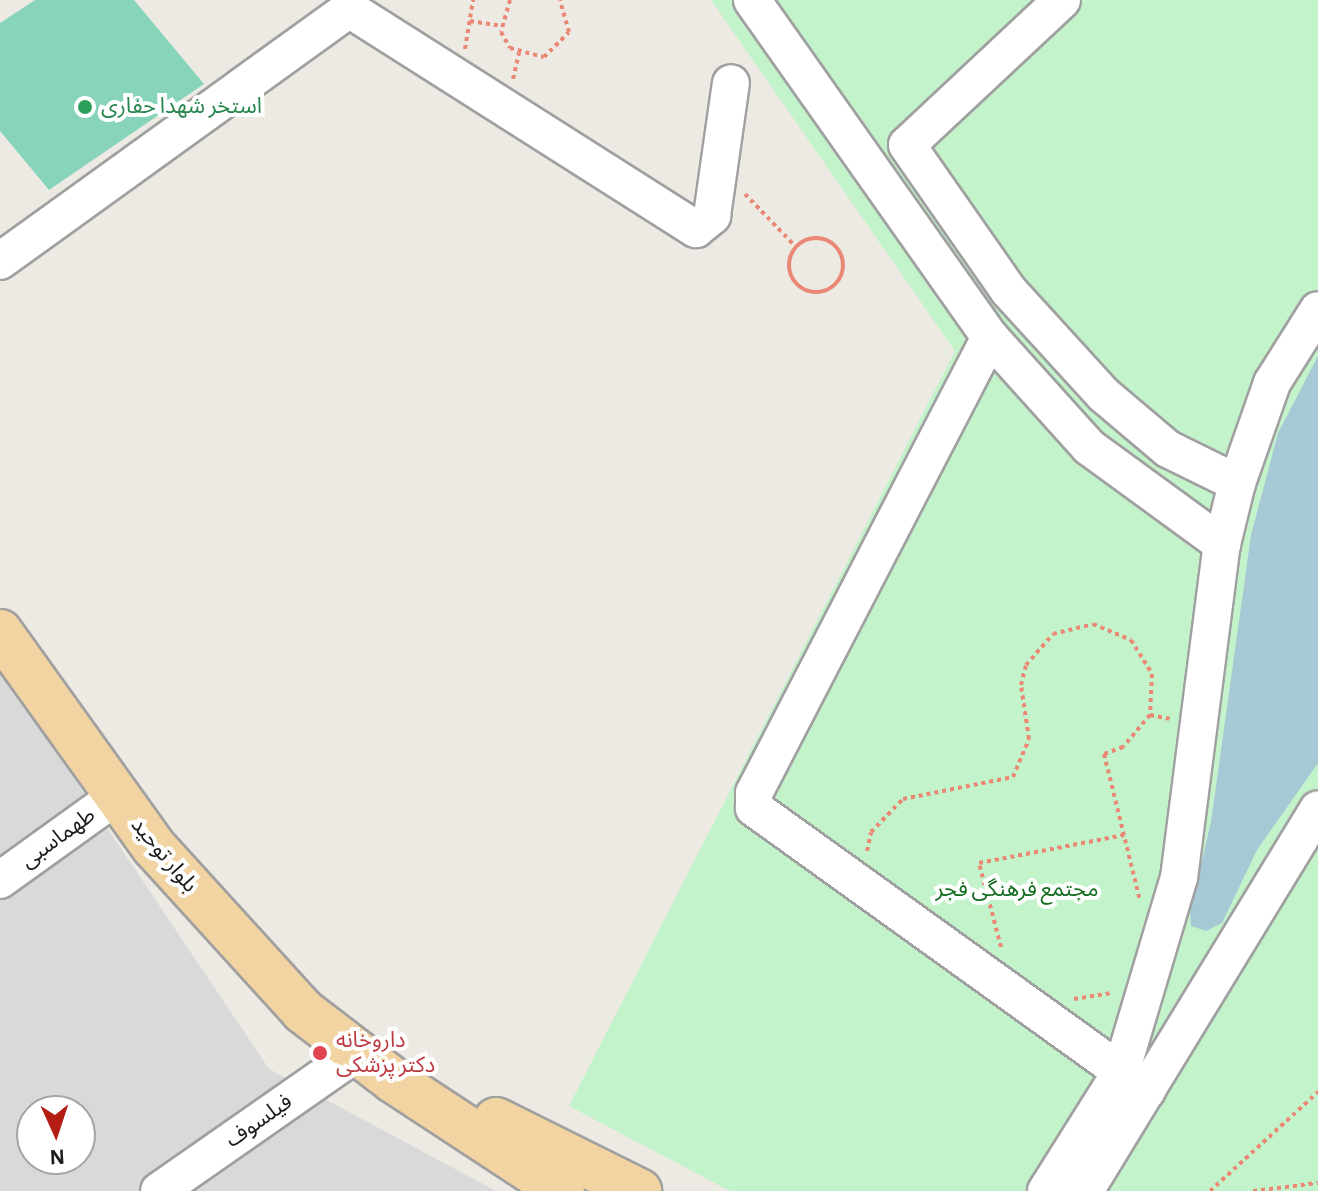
<!DOCTYPE html>
<meta charset="utf-8">
<style>
body{margin:0}
#map{position:relative;width:1318px;height:1191px;overflow:hidden;background:#eceae3;font-family:"Alegreya Sans","Noto Sans Arabic",sans-serif}
div>[style]{position:absolute}
[style*='--x']{left:calc(var(--x)*1px);top:calc(var(--y)*1px);width:calc(var(--w)*1px);rotate:calc(var(--a)*1deg)}
.residential>*{inset:0;background:#dad9d9}
.park>*{inset:0;background:#c3f3ca}
.pitch>*{inset:0;background:#88d4bb}
.water>*{inset:0;background:#a7c9d6}
.path>*{height:4px;margin-top:-2px;transform-origin:0;background:repeating-linear-gradient(90deg,#eb8875 0 4px,transparent 0 8px)}
.path>.ring{margin:-2px;padding:0;box-sizing:content-box;background:none;border:4px solid #eb8875;border-radius:50%}
.roads{filter:drop-shadow(2px 0 #a0a0a0) drop-shadow(-2px 0 #a0a0a0) drop-shadow(0 2px #a0a0a0) drop-shadow(0 -2px #a0a0a0)}
.minor>*{height:36px;margin:-18px;padding:0 18px;transform-origin:18px;border-radius:18px;background:#fff}
.major>*{height:44px;margin:-22px;padding:0 22px;transform-origin:22px;border-radius:22px;background:#f2d4a2}
.dots>*{width:22px;height:22px;translate:-50% -50%;box-sizing:border-box;border:4px solid #fff;border-radius:50%}
span{translate:-50% -50%;white-space:nowrap;text-align:center;line-height:1.15;-webkit-text-stroke:8px #fff;paint-order:stroke}
.leisure-label{font-size:22px;color:#27864d}
.left{translate:0 -50%;text-align:left}
.street-label{font-size:22px;color:#1c1c1c}
.park-label{font-size:22px;color:#166e22}
.health-label{font-size:22px;color:#be3a42}
.north{position:absolute;left:16px;top:1095px;width:80px;height:80px;box-sizing:border-box;background:#fff;border:2px solid #a4a4a4;border-radius:50%;rotate:177deg;font-size:22px;font-weight:700;line-height:32px;text-align:center;color:#1c1c1c}
.north::after{content:'';display:block;margin:auto;width:28px;height:36px;background:#b41d14;clip-path:polygon(50% 0,100% 100%,50% 72%,0 100%)}
</style>
<div id="map">
<div class="residential">
<div style="clip-path:polygon(evenodd,0 668px,269px 1069px,496px 1191px,0 1191px,0 668px,32px 1111px,80px 1111px,80px 1159px,32px 1159px,32px 1111px)"></div>
</div>
<div class="park">
<div style="clip-path:polygon(711px 0,1318px 0,1318px 1191px,730px 1191px,569px 1106px,955px 351px)"></div>
</div>
<div class="pitch">
<div style="clip-path:polygon(35px 0,134px 0,204px 84px,49px 190px,0 131px,0 23px)"></div>
</div>
<div class="water">
<div style="clip-path:polygon(1318px 356px,1318px 763px,1257px 850px,1222px 923px,1206px 931px,1191px 926px,1190px 911px,1211px 822px,1251px 535px,1278px 433px)"></div>
</div>
<div class="path">
<div style="--x:510;--y:0;--w:33;--a:106"></div>
<div style="--x:501;--y:32;--w:18;--a:61"></div>
<div style="--x:510;--y:48;--w:35;--a:15"></div>
<div style="--x:544;--y:57;--w:35;--a:-45"></div>
<div style="--x:569;--y:32;--w:33;--a:-106"></div>
<div style="--x:470;--y:21;--w:31;--a:9"></div>
<div style="--x:465;--y:49;--w:50;--a:-80.7"></div>
<div style="--x:513;--y:79;--w:27;--a:-77"></div>
<div style="--x:745;--y:194;--w:74;--a:46.1"></div>
<div class="ring" style="left:789px;top:238px;width:50px;height:50px"></div>
<div style="--x:1150;--y:715;--w:21;--a:11"></div>
<div style="--x:867;--y:851;--w:19;--a:-78"></div>
<div style="--x:871;--y:832;--w:46;--a:-45.9"></div>
<div style="--x:903;--y:799;--w:112;--a:-11.3"></div>
<div style="--x:1013;--y:777;--w:41;--a:-67.2"></div>
<div style="--x:1029;--y:739;--w:55;--a:-98.4"></div>
<div style="--x:1021;--y:685;--w:21;--a:-76"></div>
<div style="--x:1026;--y:665;--w:41;--a:-48.9"></div>
<div style="--x:1053;--y:634;--w:41;--a:-14"></div>
<div style="--x:1093;--y:624;--w:41;--a:22.8"></div>
<div style="--x:1131;--y:640;--w:40;--a:58"></div>
<div style="--x:1152;--y:674;--w:41;--a:92.8"></div>
<div style="--x:1150;--y:715;--w:42;--a:130.2"></div>
<div style="--x:1123;--y:747;--w:20;--a:160"></div>
<div style="--x:1104;--y:754;--w:151;--a:76.2"></div>
<div style="--x:1001;--y:947;--w:87;--a:-104.7"></div>
<div style="--x:979;--y:863;--w:148;--a:-10.9"></div>
<div style="--x:1074;--y:999;--w:38;--a:-9"></div>
<div style="--x:1210;--y:1191;--w:147;--a:-42.5"></div>
<div style="--x:1253;--y:1191;--w:65;--a:-7"></div>
</div>
<div class="roads">
<div class="minor">
<div style="--x:752;--y:0;--w:413;--a:54.8"></div>
<div style="--x:990;--y:337;--w:513;--a:117.36"></div>
<div style="--x:754;--y:793;--w:15;--a:90"></div>
<div style="--x:754;--y:808;--w:484;--a:35.7"></div>
<div style="--x:1062;--y:0;--w:212;--a:136.9"></div>
<div style="--x:907;--y:145;--w:177;--a:55.1"></div>
<div style="--x:1008;--y:290;--w:142;--a:47.6"></div>
<div style="--x:1104;--y:395;--w:84;--a:40.2"></div>
<div style="--x:1168;--y:449;--w:77;--a:26.2"></div>
<div style="--x:0;--y:261;--w:430;--a:-35.8"></div>
<div style="--x:349;--y:9;--w:411;--a:32.4"></div>
<div style="--x:696;--y:229;--w:21;--a:-39"></div>
<div style="--x:712;--y:216;--w:134;--a:-81.9"></div>
<div style="--x:990;--y:337;--w:148;--a:48"></div>
<div style="--x:1089;--y:447;--w:165;--a:36.1"></div>
<div style="--x:0;--y:880;--w:144;--a:-35.7"></div>
<div style="--x:159;--y:1191;--w:243;--a:-34.9"></div>
<div style="--x:1046;--y:1191;--w:141;--a:-57.8"></div>
<div style="--x:1121;--y:1072;--w:202;--a:-73.4"></div>
<div style="--x:1179;--y:878;--w:337;--a:-82.7"></div>
<div style="--x:1222;--y:544;--w:63;--a:-76.2"></div>
<div style="--x:1237;--y:483;--w:106;--a:-70.7"></div>
<div style="--x:1272;--y:383;--w:86;--a:-57.8"></div>
<div style="--x:1085;--y:1191;--w:447;--a:-58.6"></div>
</div>
<div class="major">
<div style="--x:0;--y:632;--w:264;--a:54.4"></div>
<div style="--x:154;--y:847;--w:222;--a:47.7"></div>
<div style="--x:303;--y:1011;--w:113;--a:37.5"></div>
<div style="--x:393;--y:1080;--w:202;--a:33.3"></div>
<div style="--x:496;--y:1120;--w:160;--a:26.4"></div>
</div>
</div>
<div class="dots">
<div style="left:85px;top:107px;background:#2e9e5b"></div>
<div style="left:320px;top:1053px;background:#e0444e"></div>
</div>
<div class="leisure-label">
<span class="left" style="left:101px;top:107px">استخر شهدا حفاری</span>
</div>
<div class="street-label">
<span style="left:58px;top:838px;rotate:-36deg">طهماسبی</span>
<span style="left:164px;top:855px;rotate:50deg">بلوار توحید</span>
<span style="left:259px;top:1121px;rotate:-35deg">فیلسوف</span>
</div>
<div class="park-label">
<span style="left:1017px;top:890px">مجتمع فرهنگی فجر</span>
</div>
<div class="health-label">
<span class="left" style="left:336px;top:1053px">داروخانه<br>دکتر پزشکی</span>
</div>
<div class="north">N</div>
</div>
